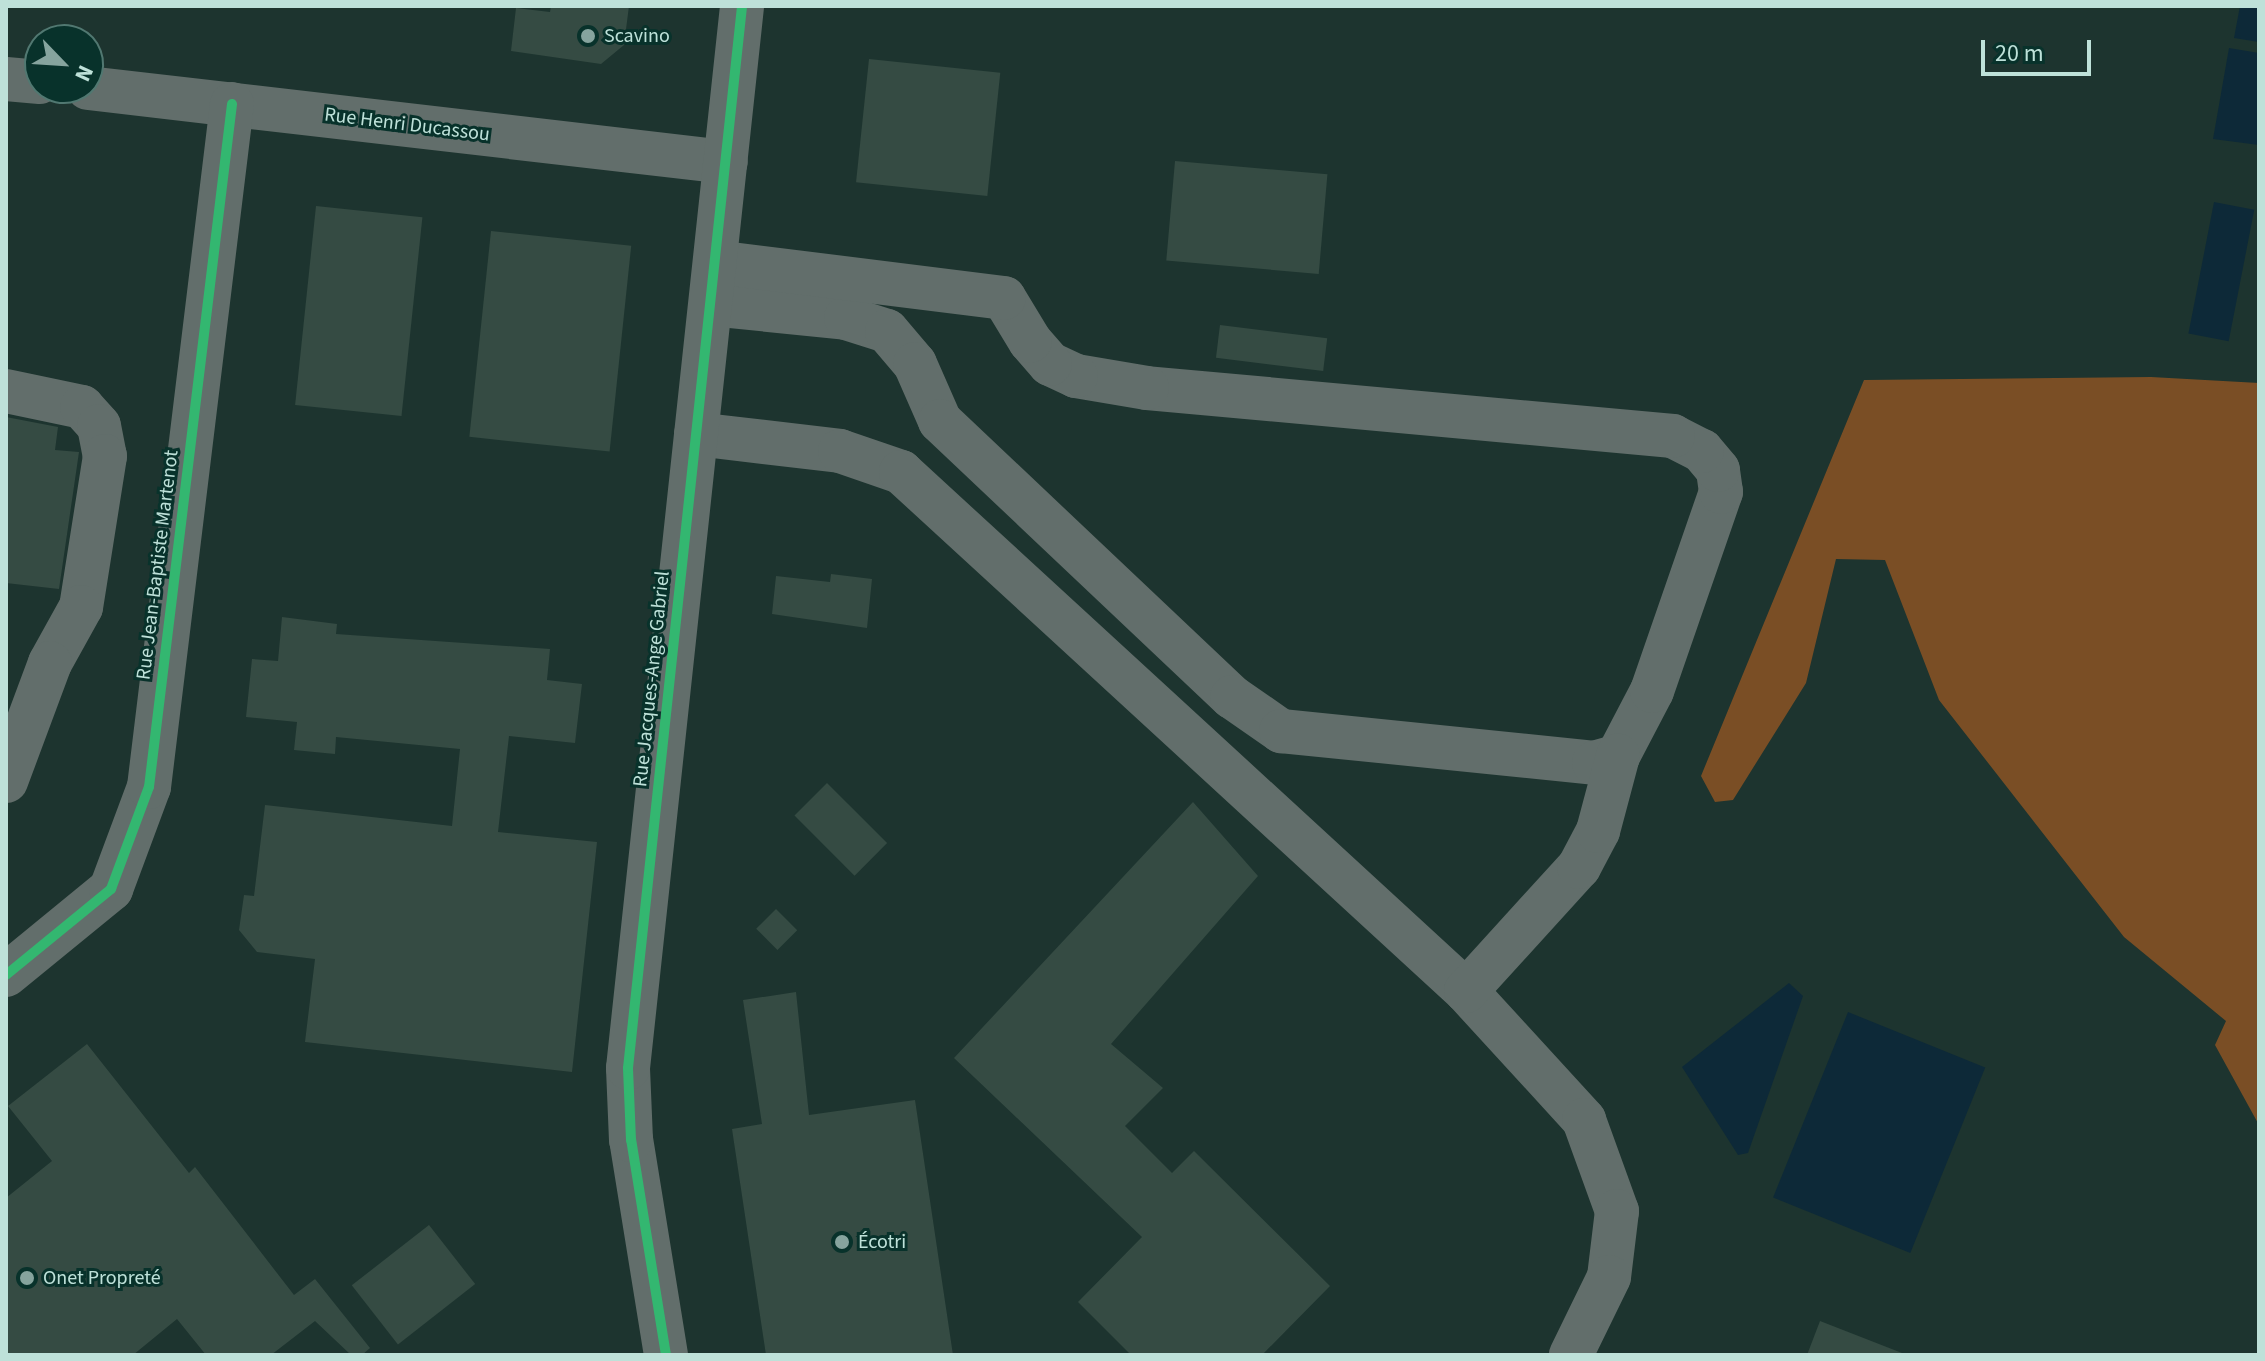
<!DOCTYPE html>
<meta charset="utf-8">
<style>
body{margin:0}
#map{position:relative;width:2265px;height:1361px;overflow:hidden;background:#1d342f;font-family:"Source Sans 3",sans-serif}
div>[style]{position:absolute}
[style*='--x']{left:calc(var(--x)*1px);top:calc(var(--y)*1px);width:calc(var(--w)*1px);rotate:calc(var(--a)*1deg)}
.forest>*{inset:0;background:#7a4e25}
.water>*{inset:0;background:#0d2938;transform-origin:0 0}
.building>*{inset:0;background:#354b43;transform-origin:0 0}
.minor>*{height:44px;margin:-22px;padding:0 22px;transform-origin:22px;border-radius:22px;background:#626e6b}
.cycleway>*{height:10px;margin:-5px;padding:0 5px;transform-origin:5px;border-radius:5px;background:#33b770}
.dots>*{width:22px;height:22px;translate:-50% -50%;box-sizing:border-box;border:4px solid #08322b;border-radius:50%}
span{translate:-50% -50%;white-space:nowrap;text-align:center;line-height:1.15;-webkit-text-stroke:6px #08322b;paint-order:stroke}
.poi-label{font-size:20px;color:#bee1d9}
.left{translate:0 -50%;text-align:left}
.street-label{font-size:20px;color:#bee1d9}
.frame{position:absolute;inset:0;border:8px solid #bee1d9;pointer-events:none}
.north{position:absolute;left:24px;top:24px;width:80px;height:80px;box-sizing:border-box;background:#08322b;border:2px solid #517871;border-radius:50%;rotate:115deg;font-size:22px;font-weight:700;line-height:32px;text-align:center;color:#bee1d9}
.north::after{content:'';display:block;margin:auto;width:28px;height:36px;background:#86a49e;clip-path:polygon(50% 0,100% 100%,50% 72%,0 100%)}
.scale{position:absolute;left:1981px;top:40px;width:110px;height:36px;box-sizing:border-box;border:4px solid #bee1d9;border-top:0;padding-left:10px;font-size:24px;line-height:28px;white-space:nowrap;color:#bee1d9;-webkit-text-stroke:6px #08322b;paint-order:stroke}
</style>
<div id="map">
<div class="forest">
<div style="clip-path:polygon(2151px 377px,2259px 383px,2259px 1125px,2215px 1045px,2226px 1021px,2124px 937px,1939px 700px,1885px 560px,1836px 559px,1806px 683px,1733px 800px,1715px 802px,1701px 776px,1864px 380px)"></div>
</div>
<div class="water">
<div style="clip-path:polygon(2240px 6px,2259px 6px,2259px 42px,2234px 38px)"></div>
<div style="clip-path:polygon(2229px 48px,2259px 53px,2259px 145px,2213px 139px)"></div>
<div style="left:2214px;top:202px;width:41px;height:134px;rotate:11deg"></div>
<div style="clip-path:polygon(1789px 983px,1803px 996px,1748px 1153px,1738px 1155px,1682px 1067px)"></div>
<div style="left:1848px;top:1012px;width:148px;height:200px;rotate:22deg"></div>
</div>
<div class="building">
<div style="clip-path:polygon(551px 6px,629px 6px,624px 45px,601px 64px,511px 51px,516px 8px,550px 12px)"></div>
<div style="left:869px;top:59px;width:132px;height:124px;rotate:6deg"></div>
<div style="left:1175px;top:161px;width:153px;height:100px;rotate:5deg"></div>
<div style="left:316px;top:206px;width:107px;height:200px;rotate:6deg"></div>
<div style="left:491px;top:231px;width:141px;height:207px;rotate:6deg"></div>
<div style="left:1220px;top:325px;width:108px;height:33px;rotate:7deg"></div>
<div style="clip-path:polygon(6px 417px,58px 427px,55px 450px,79px 452px,59px 589px,6px 583px)"></div>
<div style="clip-path:polygon(831px 574px,872px 579px,867px 628px,772px 614px,776px 576px,830px 582px)"></div>
<div style="clip-path:polygon(282px 617px,337px 624px,336px 634px,550px 649px,547px 680px,582px 684px,575px 743px,509px 736px,498px 832px,597px 842px,572px 1072px,305px 1042px,315px 959px,257px 952px,239px 930px,244px 895px,254px 896px,265px 805px,452px 826px,460px 749px,336px 737px,335px 754px,294px 750px,297px 722px,246px 717px,252px 659px,278px 661px)"></div>
<div style="left:827px;top:783px;width:85px;height:46px;rotate:45deg"></div>
<div style="clip-path:polygon(1193px 802px,1258px 876px,1111px 1044px,1163px 1088px,1125px 1126px,1172px 1173px,1194px 1151px,1330px 1286px,1262px 1355px,1131px 1355px,1078px 1302px,1142px 1237px,954px 1058px)"></div>
<div style="left:776px;top:909px;width:30px;height:28px;rotate:45deg"></div>
<div style="clip-path:polygon(796px 992px,809px 1115px,915px 1100px,953px 1355px,766px 1355px,732px 1129px,762px 1124px,743px 1000px)"></div>
<div style="clip-path:polygon(87px 1044px,189px 1173px,195px 1167px,294px 1295px,315px 1279px,370px 1348px,362px 1355px,351px 1355px,315px 1321px,271px 1355px,206px 1355px,177px 1319px,133px 1355px,6px 1355px,6px 1198px,52px 1161px,8px 1106px)"></div>
<div style="left:429px;top:1225px;width:75px;height:98px;rotate:52deg"></div>
<div style="clip-path:polygon(1820px 1321px,1902px 1353px,1902px 1355px,1807px 1355px)"></div>
</div>
<div class="minor">
<div style="--x:6;--y:79;--w:34;--a:5"></div>
<div style="--x:88;--y:88;--w:642;--a:6.62"></div>
<div style="--x:711;--y:304;--w:136;--a:5.9"></div>
<div style="--x:846;--y:318;--w:43;--a:17.6"></div>
<div style="--x:887;--y:331;--w:43;--a:49.7"></div>
<div style="--x:915;--y:364;--w:62;--a:66.3"></div>
<div style="--x:940;--y:421;--w:402;--a:43.4"></div>
<div style="--x:1232;--y:697;--w:60;--a:34.8"></div>
<div style="--x:1281;--y:731;--w:315;--a:5.8"></div>
<div style="--x:1594;--y:763;--w:25;--a:-16"></div>
<div style="--x:1618;--y:756;--w:73;--a:-62.4"></div>
<div style="--x:1652;--y:691;--w:211;--a:-70.9"></div>
<div style="--x:1721;--y:492;--w:22;--a:-98"></div>
<div style="--x:1718;--y:470;--w:25;--a:-130"></div>
<div style="--x:1702;--y:451;--w:33;--a:-153"></div>
<div style="--x:1673;--y:436;--w:528;--a:-174.79"></div>
<div style="--x:1147;--y:388;--w:72;--a:-170.4"></div>
<div style="--x:1076;--y:376;--w:29;--a:-155"></div>
<div style="--x:1050;--y:364;--w:30;--a:-131"></div>
<div style="--x:1030;--y:341;--w:50;--a:-121.2"></div>
<div style="--x:1004;--y:298;--w:291;--a:-172.9"></div>
<div style="--x:6;--y:391;--w:78;--a:11.9"></div>
<div style="--x:82;--y:407;--w:25;--a:48"></div>
<div style="--x:99;--y:426;--w:31;--a:79"></div>
<div style="--x:105;--y:456;--w:153;--a:99"></div>
<div style="--x:81;--y:607;--w:64;--a:119"></div>
<div style="--x:50;--y:663;--w:126;--a:110.4"></div>
<div style="--x:696;--y:434;--w:145;--a:6.7"></div>
<div style="--x:840;--y:451;--w:65;--a:19"></div>
<div style="--x:901;--y:472;--w:767;--a:42.57"></div>
<div style="--x:1466;--y:991;--w:175;--a:47.5"></div>
<div style="--x:1584;--y:1120;--w:97;--a:70.1"></div>
<div style="--x:1617;--y:1211;--w:66;--a:96.9"></div>
<div style="--x:1609;--y:1277;--w:87;--a:116"></div>
<div style="--x:6;--y:975;--w:136;--a:-39.3"></div>
<div style="--x:111;--y:889;--w:109;--a:-69.6"></div>
<div style="--x:149;--y:787;--w:688;--a:-83.07"></div>
<div style="--x:1466;--y:991;--w:168;--a:-47.7"></div>
<div style="--x:1579;--y:867;--w:41;--a:-62.2"></div>
<div style="--x:1598;--y:831;--w:78;--a:-75.1"></div>
<div style="--x:666;--y:1355;--w:218;--a:-99.2"></div>
<div style="--x:631;--y:1140;--w:72;--a:-92.4"></div>
<div style="--x:628;--y:1068;--w:1068;--a:-83.87"></div>
</div>
<div class="cycleway">
<div style="--x:6;--y:975;--w:136;--a:-39.3"></div>
<div style="--x:111;--y:889;--w:109;--a:-69.6"></div>
<div style="--x:149;--y:787;--w:688;--a:-83.07"></div>
<div style="--x:666;--y:1355;--w:218;--a:-99.2"></div>
<div style="--x:631;--y:1140;--w:72;--a:-92.4"></div>
<div style="--x:628;--y:1068;--w:1068;--a:-83.87"></div>
</div>
<div class="dots">
<div style="left:588px;top:36px;background:#86a49e"></div>
<div style="left:842px;top:1242px;background:#86a49e"></div>
<div style="left:27px;top:1278px;background:#86a49e"></div>
</div>
<div class="poi-label">
<span class="left" style="left:604px;top:36px">Scavino</span>
<span class="left" style="left:858px;top:1242px">Écotri</span>
<span class="left" style="left:43px;top:1278px">Onet Propreté</span>
</div>
<div class="street-label">
<span style="left:407px;top:125px;rotate:7deg">Rue Henri Ducassou</span>
<span style="left:158px;top:565px;rotate:-83deg">Rue Jean-Baptiste Martenot</span>
<span style="left:652px;top:679px;rotate:-84deg">Rue Jacques-Ange Gabriel</span>
</div>
<div class="frame"></div>
<div class="north">N</div>
<div class="scale">20 m</div>
</div>
